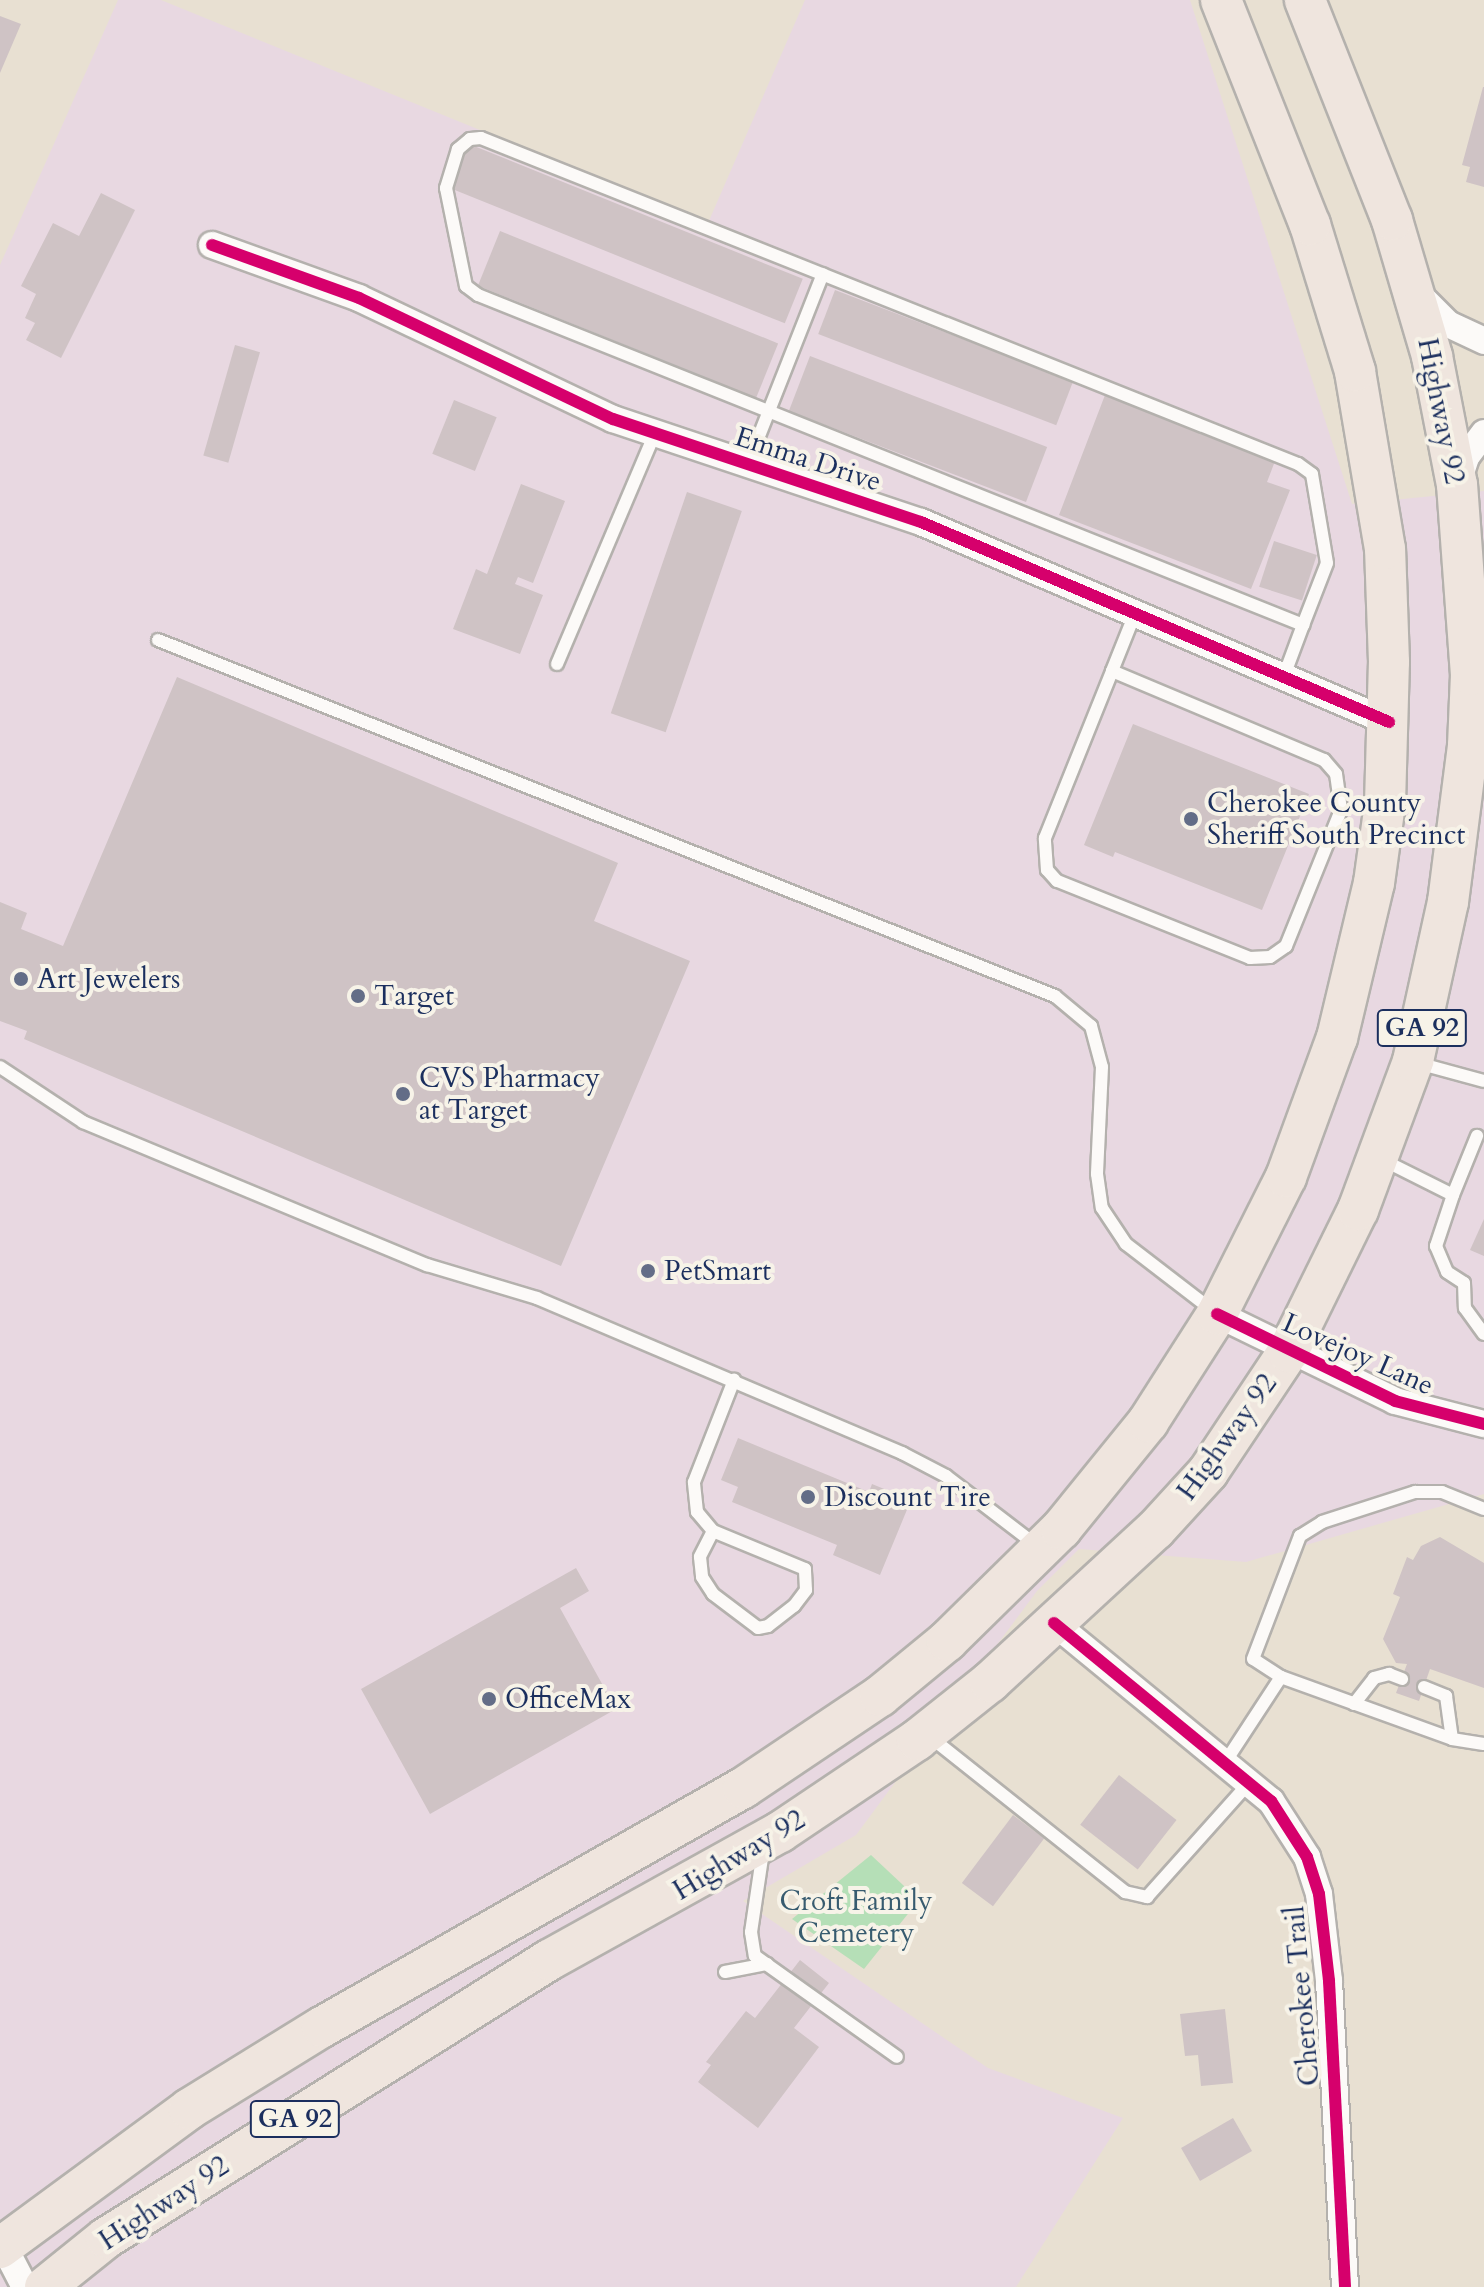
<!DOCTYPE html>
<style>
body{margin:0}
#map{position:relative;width:1484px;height:2287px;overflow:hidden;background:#e8e0d2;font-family:Cardo,serif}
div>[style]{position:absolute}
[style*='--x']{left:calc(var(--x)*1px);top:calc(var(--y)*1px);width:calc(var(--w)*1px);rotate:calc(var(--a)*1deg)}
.built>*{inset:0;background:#e8d8e1}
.green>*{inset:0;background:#b5dfb7}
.building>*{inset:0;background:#cfc3c5;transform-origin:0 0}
.roads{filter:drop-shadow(2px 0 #b4b1ad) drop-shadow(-2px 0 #b4b1ad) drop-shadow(0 2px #b4b1ad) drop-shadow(0 -2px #b4b1ad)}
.lane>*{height:12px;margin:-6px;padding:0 6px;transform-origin:6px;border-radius:6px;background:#fcfaf8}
.street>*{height:26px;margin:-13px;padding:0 13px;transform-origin:13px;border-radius:13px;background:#fcfaf8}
.primary>*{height:40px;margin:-20px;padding:0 20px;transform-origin:20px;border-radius:20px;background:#efe5de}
.cycleway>*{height:12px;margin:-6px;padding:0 6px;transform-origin:6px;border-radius:6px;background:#d6006c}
.dots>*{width:22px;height:22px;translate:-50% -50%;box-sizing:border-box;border:4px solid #f7f3e8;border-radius:50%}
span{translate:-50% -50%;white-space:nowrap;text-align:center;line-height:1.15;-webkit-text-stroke:8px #f7f3e8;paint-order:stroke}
.shield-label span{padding:2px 6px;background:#f7f3e8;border:2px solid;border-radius:6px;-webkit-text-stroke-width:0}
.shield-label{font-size:26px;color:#1b2f5e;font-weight:700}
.street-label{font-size:28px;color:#1b2f5e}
.poi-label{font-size:28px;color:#1b2f5e}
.left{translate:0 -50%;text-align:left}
.park-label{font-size:28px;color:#375b6f}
</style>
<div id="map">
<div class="built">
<div style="clip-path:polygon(118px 0,161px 0,708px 223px,805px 0,1190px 0,1352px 504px,1484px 491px,1484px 1494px,1246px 1562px,1079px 1549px,1037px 1591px,856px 1835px,743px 1901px,988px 2068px,1123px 2118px,1016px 2287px,0 2287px,0 265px)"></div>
</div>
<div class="green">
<div style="clip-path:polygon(871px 1855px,919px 1900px,864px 1969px,792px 1919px)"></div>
</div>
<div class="building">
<div style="clip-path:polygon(0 16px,21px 24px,0 73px)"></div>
<div style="clip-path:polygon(1483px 87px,1484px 87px,1484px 187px,1466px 182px,1470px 167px,1462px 165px)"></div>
<div style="left:469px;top:144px;width:360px;height:48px;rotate:22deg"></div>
<div style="clip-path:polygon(101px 193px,135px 210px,61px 358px,26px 340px,35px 323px,25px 318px,36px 294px,21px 286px,53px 223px,79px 236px)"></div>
<div style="left:500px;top:231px;width:300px;height:59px;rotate:22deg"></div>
<div style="left:835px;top:290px;width:255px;height:47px;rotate:21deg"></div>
<div style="left:235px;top:345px;width:26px;height:115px;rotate:16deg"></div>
<div style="left:810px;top:356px;width:254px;height:59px;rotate:21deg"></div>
<div style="clip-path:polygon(1105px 395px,1275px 461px,1267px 482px,1290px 490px,1251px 589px,1059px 515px)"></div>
<div style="left:454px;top:400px;width:46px;height:58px;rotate:22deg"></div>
<div style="clip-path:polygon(521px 484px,565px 501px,533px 583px,518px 577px,515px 584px,543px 595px,520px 654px,453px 629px,476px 569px,487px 574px)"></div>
<div style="left:687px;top:492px;width:58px;height:234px;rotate:19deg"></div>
<div style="left:1274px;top:541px;width:45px;height:48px;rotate:18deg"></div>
<div style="clip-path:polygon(177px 677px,618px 863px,594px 921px,690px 961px,561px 1266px,24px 1039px,27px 1031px,0 1021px,0 902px,27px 913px,21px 929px,63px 946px)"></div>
<div style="clip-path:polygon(1133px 724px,1309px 794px,1262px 910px,1115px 852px,1113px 857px,1084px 845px)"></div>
<div style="clip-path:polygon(1484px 1219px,1484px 1256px,1470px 1250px)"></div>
<div style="clip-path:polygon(738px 1438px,869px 1492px,872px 1484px,911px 1500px,880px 1575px,833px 1555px,837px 1545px,732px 1502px,738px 1487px,721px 1480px)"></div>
<div style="clip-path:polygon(1440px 1537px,1484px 1563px,1484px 1688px,1430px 1669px,1419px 1701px,1396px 1693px,1407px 1664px,1396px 1663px,1383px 1639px,1400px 1597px,1393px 1594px,1407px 1557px,1413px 1560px,1421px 1546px)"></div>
<div style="clip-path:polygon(576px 1568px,589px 1591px,560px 1608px,616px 1709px,430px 1814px,361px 1689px)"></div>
<div style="left:1119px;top:1775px;width:73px;height:63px;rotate:38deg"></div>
<div style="left:1013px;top:1815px;width:39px;height:85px;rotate:37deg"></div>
<div style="clip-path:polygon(800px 1960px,829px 1983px,794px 2028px,819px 2047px,758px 2128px,698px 2082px,711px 2065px,706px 2062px,746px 2011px,755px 2018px)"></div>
<div style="clip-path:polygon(1225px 2009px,1233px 2083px,1201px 2086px,1198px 2055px,1185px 2056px,1180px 2014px)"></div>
<div style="left:1233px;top:2118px;width:38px;height:60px;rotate:60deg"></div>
</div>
<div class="roads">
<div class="lane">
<div style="--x:748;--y:464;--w:204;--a:-68.5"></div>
<div style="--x:158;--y:640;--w:965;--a:21.65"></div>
<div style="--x:1055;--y:996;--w:47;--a:39.8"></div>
<div style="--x:1091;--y:1026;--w:42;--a:75"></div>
<div style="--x:1102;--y:1067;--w:107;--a:92.7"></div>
<div style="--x:1097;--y:1174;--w:34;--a:82"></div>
<div style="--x:1102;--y:1208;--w:43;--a:56.3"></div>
<div style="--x:1126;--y:1244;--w:108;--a:37.5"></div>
<div style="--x:557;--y:664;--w:249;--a:-67"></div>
<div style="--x:1112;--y:671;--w:230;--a:22.8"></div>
<div style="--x:1324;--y:760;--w:18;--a:49"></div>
<div style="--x:1336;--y:774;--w:36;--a:82"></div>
<div style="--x:1341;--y:810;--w:147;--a:112"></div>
<div style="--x:1286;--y:946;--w:19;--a:145"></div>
<div style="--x:1270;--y:957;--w:20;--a:177"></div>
<div style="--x:1250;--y:958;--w:208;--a:-158.2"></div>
<div style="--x:1057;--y:881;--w:15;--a:-132"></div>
<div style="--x:1047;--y:870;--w:32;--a:-94"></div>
<div style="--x:1045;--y:838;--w:180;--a:-68.1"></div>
<div style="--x:1112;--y:671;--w:65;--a:-68.2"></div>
<div style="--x:1284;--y:676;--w:54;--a:-69.6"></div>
<div style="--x:1303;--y:625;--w:66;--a:-68.8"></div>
<div style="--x:1327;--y:563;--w:90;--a:-99.6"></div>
<div style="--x:1312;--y:474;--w:17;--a:-144"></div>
<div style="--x:1298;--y:464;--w:880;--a:-158.25"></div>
<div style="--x:481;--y:138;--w:11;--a:175"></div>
<div style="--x:470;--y:139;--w:16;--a:140"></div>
<div style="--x:458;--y:149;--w:41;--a:107.1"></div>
<div style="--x:446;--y:188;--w:100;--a:78.5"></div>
<div style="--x:466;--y:286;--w:15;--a:37"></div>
<div style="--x:478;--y:295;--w:889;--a:21.8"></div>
<div style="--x:1418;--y:1063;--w:68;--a:15.3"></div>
<div style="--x:0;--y:1067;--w:100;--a:33.5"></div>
<div style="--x:83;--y:1122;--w:373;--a:22.6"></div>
<div style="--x:427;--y:1265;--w:115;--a:16.7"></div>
<div style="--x:537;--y:1298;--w:397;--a:23"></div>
<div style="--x:902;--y:1453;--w:50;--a:27.6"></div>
<div style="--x:946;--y:1476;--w:113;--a:37.5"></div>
<div style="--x:1383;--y:1160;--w:78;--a:26.6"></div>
<div style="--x:1453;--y:1195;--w:54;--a:108.4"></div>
<div style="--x:1436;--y:1246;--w:28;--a:67"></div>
<div style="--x:1447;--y:1272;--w:20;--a:33"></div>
<div style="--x:1464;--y:1283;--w:25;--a:88"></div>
<div style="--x:1465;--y:1308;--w:32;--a:54"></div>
<div style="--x:1453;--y:1195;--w:64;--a:-67.9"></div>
<div style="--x:713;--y:1531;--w:29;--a:117"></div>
<div style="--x:700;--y:1557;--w:20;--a:84"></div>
<div style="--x:702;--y:1577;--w:20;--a:57"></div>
<div style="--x:713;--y:1594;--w:56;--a:37.1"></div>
<div style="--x:758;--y:1628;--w:10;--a:-11"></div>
<div style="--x:768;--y:1626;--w:33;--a:-38"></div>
<div style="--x:794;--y:1606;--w:20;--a:-53"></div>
<div style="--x:806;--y:1590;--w:21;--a:-93"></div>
<div style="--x:805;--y:1569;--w:100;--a:-157.6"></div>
<div style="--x:713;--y:1531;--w:25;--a:-130"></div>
<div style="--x:697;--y:1512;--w:30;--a:-96"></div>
<div style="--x:694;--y:1482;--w:110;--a:-68.6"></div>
<div style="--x:1281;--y:1677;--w:33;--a:-147"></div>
<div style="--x:1253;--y:1659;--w:132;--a:-69.1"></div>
<div style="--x:1300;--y:1536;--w:26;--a:-32"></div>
<div style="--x:1322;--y:1522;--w:98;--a:-17.9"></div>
<div style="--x:1415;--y:1492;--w:27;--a:0"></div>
<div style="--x:1442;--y:1492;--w:45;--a:22"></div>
<div style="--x:1424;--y:1687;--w:24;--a:22"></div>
<div style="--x:1446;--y:1696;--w:43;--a:82.1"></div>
<div style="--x:1354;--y:1704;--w:33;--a:-52"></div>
<div style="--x:1374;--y:1678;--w:16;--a:-15"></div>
<div style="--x:1389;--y:1674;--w:14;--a:21"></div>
<div style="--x:929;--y:1736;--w:251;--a:38.5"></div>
<div style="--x:1125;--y:1892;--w:23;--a:13"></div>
<div style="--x:1147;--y:1897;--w:152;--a:-48.2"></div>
<div style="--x:1224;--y:1764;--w:104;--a:-56.8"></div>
<div style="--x:1281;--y:1677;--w:182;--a:19.9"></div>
<div style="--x:1452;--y:1739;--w:32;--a:9"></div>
<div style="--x:763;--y:1851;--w:82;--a:98.4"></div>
<div style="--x:751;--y:1932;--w:24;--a:81"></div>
<div style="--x:755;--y:1956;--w:174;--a:35.4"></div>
<div style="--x:725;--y:1972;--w:43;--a:-10.8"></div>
</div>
<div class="street">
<div style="--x:212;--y:245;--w:156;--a:19.8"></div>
<div style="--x:359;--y:298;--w:281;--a:25.5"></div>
<div style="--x:613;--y:419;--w:325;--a:18.5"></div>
<div style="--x:921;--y:522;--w:509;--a:23.14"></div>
<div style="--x:1420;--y:296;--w:40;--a:45"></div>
<div style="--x:1448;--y:324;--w:40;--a:25"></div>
<div style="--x:1458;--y:482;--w:26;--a:-72"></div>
<div style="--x:1466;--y:457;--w:30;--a:-53"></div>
<div style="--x:1217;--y:1314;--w:198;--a:26"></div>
<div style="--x:1395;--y:1401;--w:92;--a:14.5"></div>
<div style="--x:1054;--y:1623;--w:281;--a:39.4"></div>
<div style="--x:1271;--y:1801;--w:67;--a:57.3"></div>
<div style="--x:1307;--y:1857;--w:39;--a:72"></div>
<div style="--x:1319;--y:1894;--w:88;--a:83.4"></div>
<div style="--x:1329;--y:1981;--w:306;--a:87"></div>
<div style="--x:0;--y:2239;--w:54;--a:62.5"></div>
</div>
<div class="primary">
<div style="--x:0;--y:2248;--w:235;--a:-36.3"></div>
<div style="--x:189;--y:2109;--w:156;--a:-31.7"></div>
<div style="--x:322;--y:2027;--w:484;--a:-29.6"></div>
<div style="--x:743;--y:1788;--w:165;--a:-33.9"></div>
<div style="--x:880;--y:1696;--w:87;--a:-39.4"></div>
<div style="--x:947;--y:1641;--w:160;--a:-44.5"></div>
<div style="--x:1061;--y:1529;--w:138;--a:-50.9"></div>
<div style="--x:1148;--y:1422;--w:128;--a:-57.4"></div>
<div style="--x:1217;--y:1314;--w:153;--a:-63.3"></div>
<div style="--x:1286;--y:1177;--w:148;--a:-69.9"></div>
<div style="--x:1337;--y:1038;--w:159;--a:-76.6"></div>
<div style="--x:1374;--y:883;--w:80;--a:-82.1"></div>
<div style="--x:1385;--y:804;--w:142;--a:-88.4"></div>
<div style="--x:1389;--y:662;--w:113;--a:-92"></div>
<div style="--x:1385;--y:549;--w:181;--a:-99.6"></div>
<div style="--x:1355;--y:371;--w:153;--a:-107.1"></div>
<div style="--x:1310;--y:225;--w:242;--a:-111.6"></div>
<div style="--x:45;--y:2287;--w:78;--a:-38.8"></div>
<div style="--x:106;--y:2238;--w:523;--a:-32.11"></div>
<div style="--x:549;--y:1960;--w:264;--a:-29"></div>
<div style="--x:780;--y:1832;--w:165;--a:-33.9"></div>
<div style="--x:917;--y:1740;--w:93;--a:-38.5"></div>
<div style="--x:990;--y:1682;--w:224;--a:-42.7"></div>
<div style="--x:1155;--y:1530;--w:79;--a:-47.6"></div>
<div style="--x:1208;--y:1472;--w:144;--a:-56.3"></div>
<div style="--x:1288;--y:1352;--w:158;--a:-63.8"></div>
<div style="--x:1358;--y:1210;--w:159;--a:-69.7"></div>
<div style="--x:1413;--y:1061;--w:163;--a:-77.6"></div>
<div style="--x:1448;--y:902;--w:157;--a:-82.7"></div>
<div style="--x:1468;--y:746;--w:71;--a:-87.6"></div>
<div style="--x:1471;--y:675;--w:191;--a:-94.2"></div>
<div style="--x:1457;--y:485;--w:131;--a:-101"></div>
<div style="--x:1432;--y:356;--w:142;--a:-106.4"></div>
<div style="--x:1392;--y:220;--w:237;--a:-111.6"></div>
</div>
</div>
<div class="cycleway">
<div style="--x:212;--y:245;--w:156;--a:19.8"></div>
<div style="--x:359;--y:298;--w:281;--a:25.5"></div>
<div style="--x:613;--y:419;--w:325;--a:18.5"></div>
<div style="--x:921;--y:522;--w:509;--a:23.14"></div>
<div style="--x:1217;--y:1314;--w:198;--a:26"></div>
<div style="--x:1395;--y:1401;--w:92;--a:14.5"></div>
<div style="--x:1054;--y:1623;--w:281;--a:39.4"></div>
<div style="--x:1271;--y:1801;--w:67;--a:57.3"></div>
<div style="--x:1307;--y:1857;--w:39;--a:72"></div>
<div style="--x:1319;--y:1894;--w:88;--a:83.4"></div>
<div style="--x:1329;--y:1981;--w:306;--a:87"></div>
</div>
<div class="dots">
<div style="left:1191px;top:819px;background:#636d87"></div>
<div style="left:21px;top:979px;background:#636d87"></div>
<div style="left:358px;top:996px;background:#636d87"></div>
<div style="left:403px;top:1094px;background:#636d87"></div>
<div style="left:648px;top:1271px;background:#636d87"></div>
<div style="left:808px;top:1497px;background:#636d87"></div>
<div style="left:489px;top:1699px;background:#636d87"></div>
</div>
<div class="shield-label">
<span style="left:1422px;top:1028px">GA 92</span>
<span style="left:295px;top:2119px">GA 92</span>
</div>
<div class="street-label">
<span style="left:1441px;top:411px;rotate:79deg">Highway 92</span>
<span style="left:808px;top:459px;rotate:18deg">Emma Drive</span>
<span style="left:1358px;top:1354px;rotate:24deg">Lovejoy Lane</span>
<span style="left:1227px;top:1437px;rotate:-54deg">Highway 92</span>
<span style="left:739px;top:1855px;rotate:-31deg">Highway 92</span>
<span style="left:1302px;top:1996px;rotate:-95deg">Cherokee Trail</span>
<span style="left:164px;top:2203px;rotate:-33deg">Highway 92</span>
</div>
<div class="poi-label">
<span class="left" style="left:1207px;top:819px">Cherokee County<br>Sheriff South Precinct</span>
<span class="left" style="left:37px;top:979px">Art Jewelers</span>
<span class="left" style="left:374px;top:996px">Target</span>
<span class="left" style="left:419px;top:1094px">CVS Pharmacy<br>at Target</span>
<span class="left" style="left:664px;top:1271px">PetSmart</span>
<span class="left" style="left:824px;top:1497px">Discount Tire</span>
<span class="left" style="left:505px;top:1699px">OfficeMax</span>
</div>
<div class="park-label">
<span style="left:856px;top:1917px">Croft Family<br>Cemetery</span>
</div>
</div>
